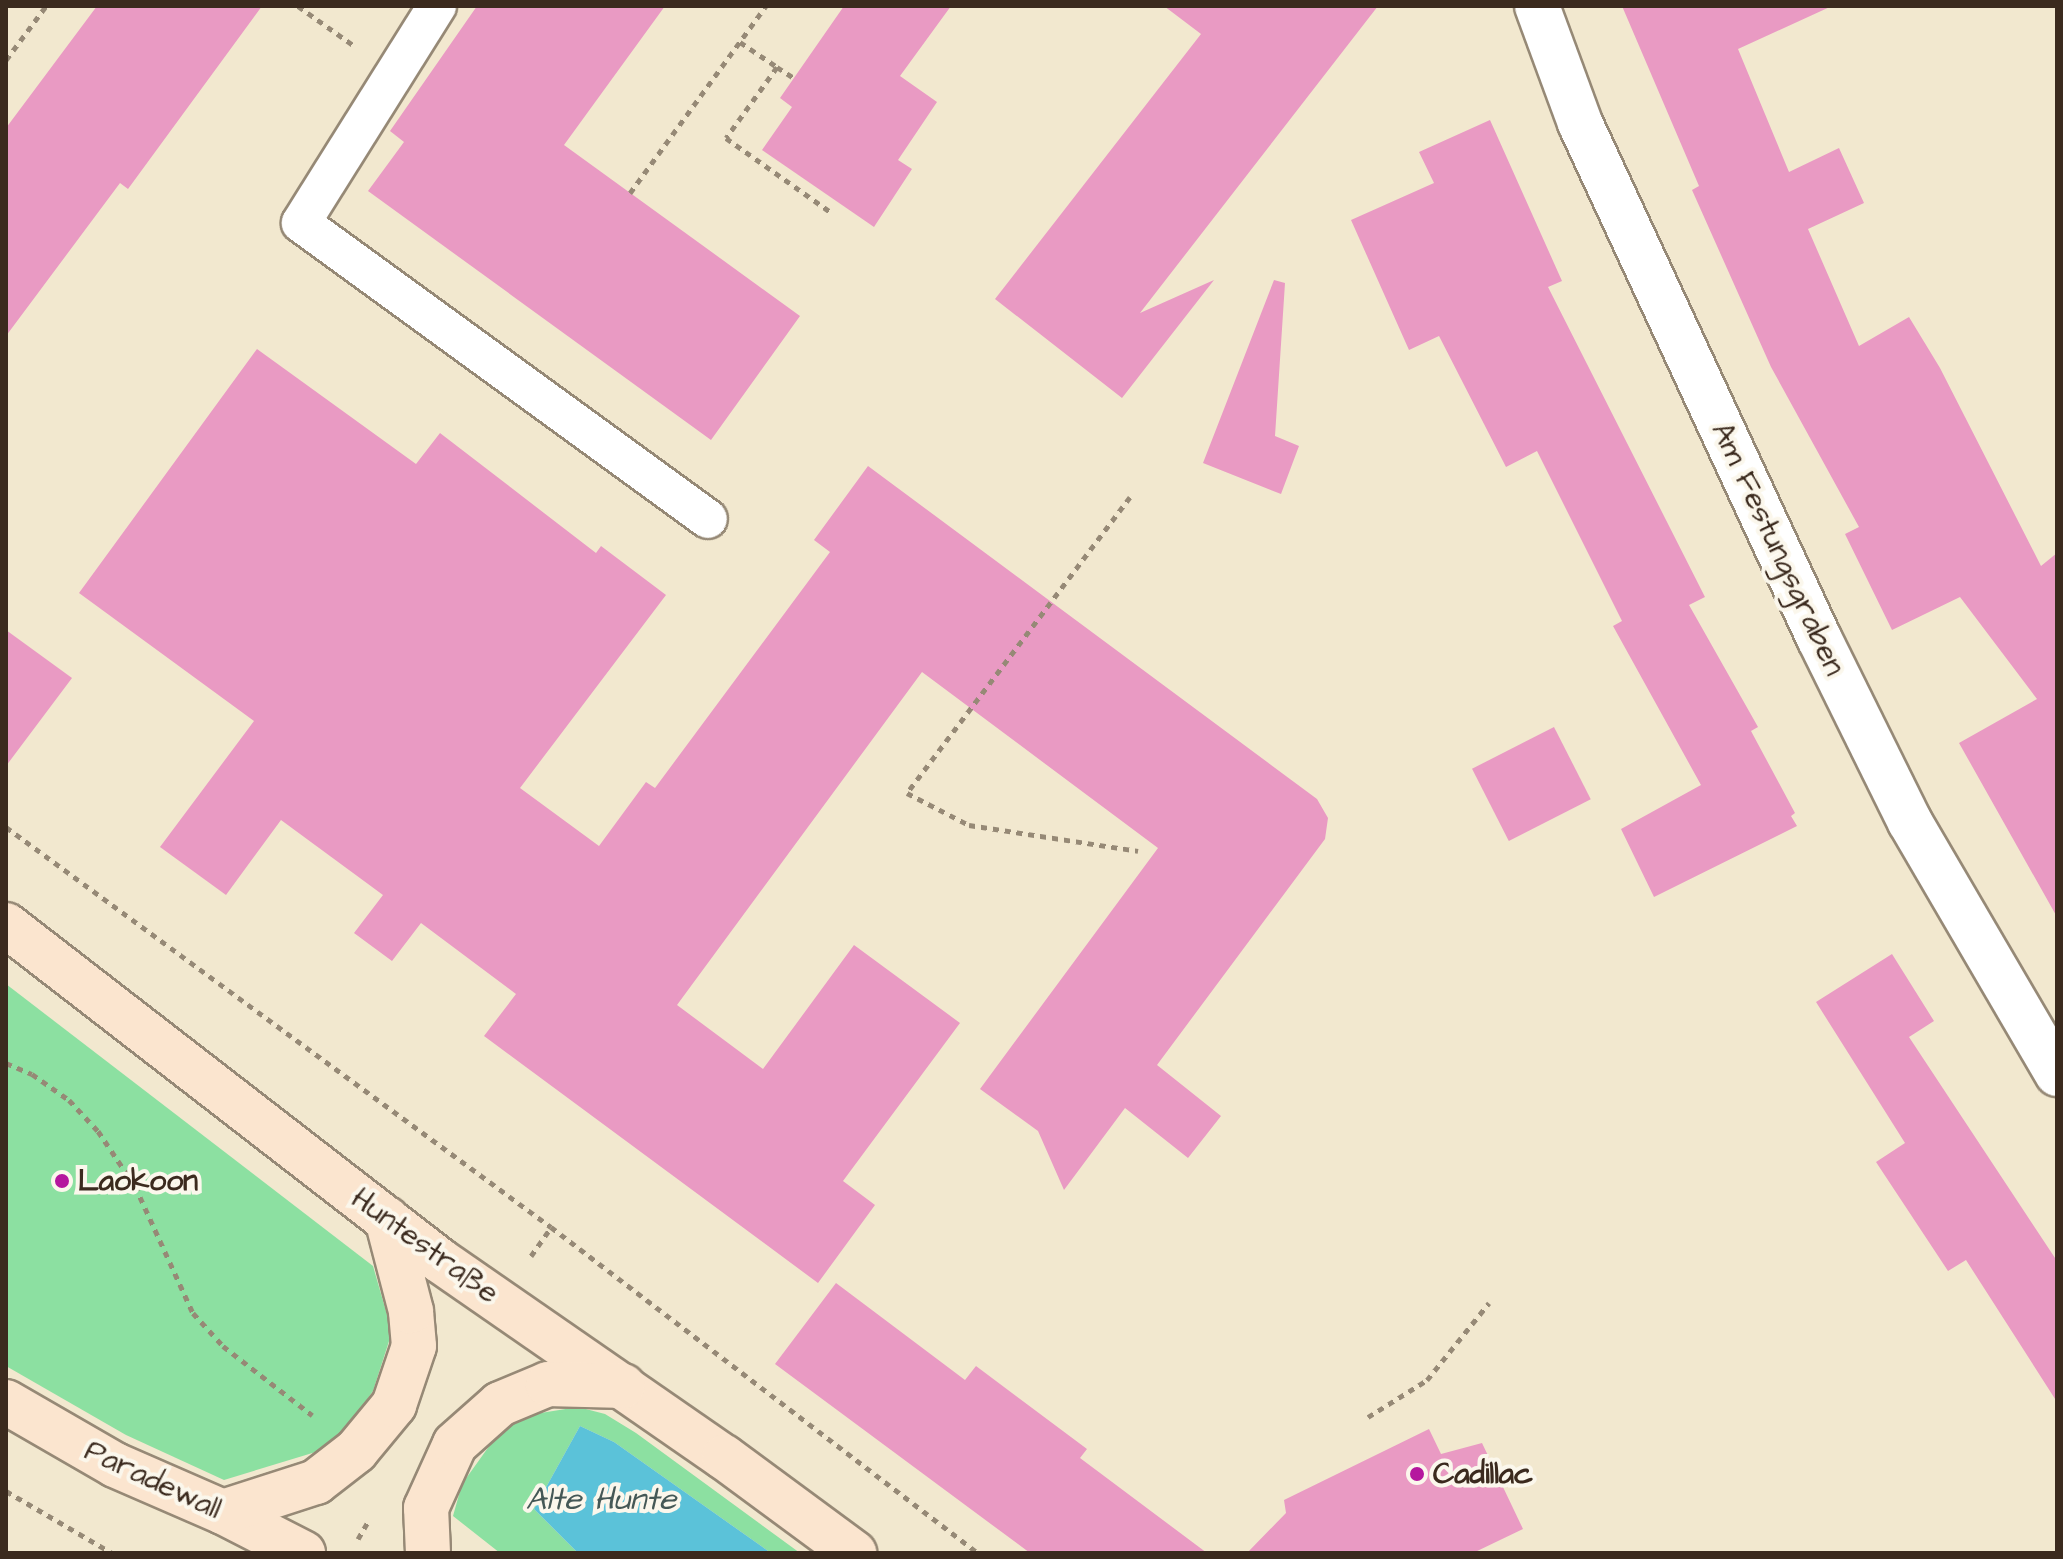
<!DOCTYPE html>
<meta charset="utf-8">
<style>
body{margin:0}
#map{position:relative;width:2063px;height:1559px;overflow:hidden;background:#f2e8cf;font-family:"Architects Daughter",sans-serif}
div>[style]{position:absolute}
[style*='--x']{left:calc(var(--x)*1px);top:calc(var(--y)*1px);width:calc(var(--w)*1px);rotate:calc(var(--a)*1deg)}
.green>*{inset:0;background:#8ce0a1}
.water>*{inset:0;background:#5bc2d9}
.building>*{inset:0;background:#e99ac3;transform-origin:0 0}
.path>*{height:5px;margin-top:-2.5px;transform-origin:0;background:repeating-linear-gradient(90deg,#968976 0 6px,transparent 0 12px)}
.roads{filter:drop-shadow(2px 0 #968976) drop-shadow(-2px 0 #968976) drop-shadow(0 2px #968976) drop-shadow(0 -2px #968976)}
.lane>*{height:38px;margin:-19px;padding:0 19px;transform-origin:19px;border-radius:19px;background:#fff}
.street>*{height:44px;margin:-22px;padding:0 22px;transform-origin:22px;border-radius:22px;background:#fff}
.secondary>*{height:44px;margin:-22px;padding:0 22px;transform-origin:22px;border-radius:22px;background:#fbe5cf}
.dots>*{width:22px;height:22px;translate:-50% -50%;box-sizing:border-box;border:4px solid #fbf7ec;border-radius:50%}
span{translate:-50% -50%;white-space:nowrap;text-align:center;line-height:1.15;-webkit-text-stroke:8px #fbf7ec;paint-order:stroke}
.street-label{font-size:30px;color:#3b2a1e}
.poi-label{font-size:30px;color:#3b2a1e;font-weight:700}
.left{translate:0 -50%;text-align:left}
.water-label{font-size:32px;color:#455856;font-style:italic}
.frame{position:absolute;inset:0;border:8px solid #3b2a1e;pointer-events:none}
</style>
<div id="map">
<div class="green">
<div style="clip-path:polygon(6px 984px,373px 1266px,392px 1332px,373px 1391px,350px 1424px,319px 1451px,224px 1480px,126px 1435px,6px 1366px)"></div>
<div style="clip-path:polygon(578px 1407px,605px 1414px,636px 1433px,800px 1553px,771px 1553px,614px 1442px,580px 1426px,534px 1509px,578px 1553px,500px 1553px,453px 1516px,462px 1484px,495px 1438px,522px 1416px)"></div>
</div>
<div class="water">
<div style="clip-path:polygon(580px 1426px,614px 1442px,771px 1553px,578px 1553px,534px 1509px)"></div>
</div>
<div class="building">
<div style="clip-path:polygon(97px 6px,262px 6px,128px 189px,120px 183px,6px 336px,6px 128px)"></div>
<div style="clip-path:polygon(477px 6px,665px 6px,564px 145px,800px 316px,711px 440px,368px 191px,404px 142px,390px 131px)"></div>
<div style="clip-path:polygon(844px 6px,951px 6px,900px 76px,937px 102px,898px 160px,912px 169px,874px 227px,762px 150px,792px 107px,780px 98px)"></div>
<div style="clip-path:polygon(1164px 6px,1378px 6px,1140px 313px,1214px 280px,1122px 398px,995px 299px,1201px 34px)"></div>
<div style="clip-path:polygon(1622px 6px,1832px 6px,1738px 49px,1789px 172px,1839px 148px,1864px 203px,1808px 229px,1859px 346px,1909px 317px,1940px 368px,2041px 566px,2057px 553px,2057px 917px,1959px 743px,2037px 699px,1960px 597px,1892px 630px,1845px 534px,1859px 527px,1771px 367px,1692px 190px,1699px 186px)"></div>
<div style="clip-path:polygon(1490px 120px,1562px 281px,1548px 287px,1705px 597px,1689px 605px,1758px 727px,1751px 731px,1795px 813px,1791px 816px,1797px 826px,1654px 897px,1621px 829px,1701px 785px,1613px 626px,1622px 621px,1537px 451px,1506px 467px,1439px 336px,1409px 350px,1351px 220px,1434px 183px,1419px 152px)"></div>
<div style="clip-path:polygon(1274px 280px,1285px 283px,1275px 436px,1299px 446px,1281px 494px,1203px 463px)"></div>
<div style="clip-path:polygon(257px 349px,416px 464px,440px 433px,596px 553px,601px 546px,666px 595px,520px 788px,599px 846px,646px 782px,655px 788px,830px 552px,814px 540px,868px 466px,1317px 799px,1328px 818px,1325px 839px,1157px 1065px,1221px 1116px,1188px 1158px,1125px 1108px,1064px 1190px,1038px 1131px,980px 1089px,1158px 848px,922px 672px,677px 1005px,763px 1069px,854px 945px,960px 1023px,843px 1181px,875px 1205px,818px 1283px,484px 1036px,516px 994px,421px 923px,392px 961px,354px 933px,383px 895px,281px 820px,226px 895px,160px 847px,254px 721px,79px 593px)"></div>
<div style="clip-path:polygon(6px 630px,72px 678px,6px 766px)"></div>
<div style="left:1554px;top:727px;width:81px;height:92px;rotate:63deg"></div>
<div style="clip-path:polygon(1892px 954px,1934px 1021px,1909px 1037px,2057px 1261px,2057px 1402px,1966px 1260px,1948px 1271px,1876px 1162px,1905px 1143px,1816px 1002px)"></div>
<div style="clip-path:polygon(836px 1283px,965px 1380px,976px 1366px,1087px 1449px,1080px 1458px,1207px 1553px,1030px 1553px,775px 1364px)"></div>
<div style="clip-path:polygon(1429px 1429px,1441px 1454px,1482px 1443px,1523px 1529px,1473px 1553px,1247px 1553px,1286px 1513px,1284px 1500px)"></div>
</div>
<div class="path">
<div style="--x:298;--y:6;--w:67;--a:35.3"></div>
<div style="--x:740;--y:42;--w:45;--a:34"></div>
<div style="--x:777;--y:67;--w:87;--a:125.7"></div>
<div style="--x:726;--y:138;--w:130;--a:35.3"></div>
<div style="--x:6;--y:60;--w:67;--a:-53.5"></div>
<div style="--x:777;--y:67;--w:20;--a:33"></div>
<div style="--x:630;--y:193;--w:231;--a:-54"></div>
<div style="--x:1130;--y:497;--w:371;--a:127"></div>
<div style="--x:907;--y:793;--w:70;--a:27.3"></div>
<div style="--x:969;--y:825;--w:171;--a:8.7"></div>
<div style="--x:6;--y:827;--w:676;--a:36.28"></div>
<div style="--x:551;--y:1227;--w:537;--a:37.36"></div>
<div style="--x:6;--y:1063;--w:28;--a:23"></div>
<div style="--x:32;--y:1074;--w:45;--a:35.1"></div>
<div style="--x:69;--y:1100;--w:42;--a:46.9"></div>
<div style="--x:98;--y:1131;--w:66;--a:56.1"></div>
<div style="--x:135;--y:1186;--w:140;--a:65.5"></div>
<div style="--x:193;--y:1313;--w:45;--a:47.7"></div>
<div style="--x:223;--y:1346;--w:113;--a:37.8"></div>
<div style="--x:531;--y:1256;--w:35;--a:-55"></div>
<div style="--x:1368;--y:1417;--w:70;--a:-32.1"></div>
<div style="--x:1427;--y:1380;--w:99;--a:-51.2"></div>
<div style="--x:6;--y:1491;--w:123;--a:30.3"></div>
<div style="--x:358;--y:1539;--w:22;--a:-60"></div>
</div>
<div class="roads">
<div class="lane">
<div style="--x:437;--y:6;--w:256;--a:122.1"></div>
<div style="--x:301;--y:223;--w:503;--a:36.03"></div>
</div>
<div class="street">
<div style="--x:1537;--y:6;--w:125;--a:69.8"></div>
<div style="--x:1580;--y:123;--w:568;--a:65.11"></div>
<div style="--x:1819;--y:638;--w:205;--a:63.7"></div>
<div style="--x:1910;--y:822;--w:292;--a:59.7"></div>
</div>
<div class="secondary">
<div style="--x:6;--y:925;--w:547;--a:37.73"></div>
<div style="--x:439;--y:1260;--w:346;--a:34.7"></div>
<div style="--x:724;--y:1457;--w:162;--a:36.4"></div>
<div style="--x:6;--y:1402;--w:126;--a:30"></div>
<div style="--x:115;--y:1465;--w:118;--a:23.5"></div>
<div style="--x:223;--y:1512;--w:90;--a:27.1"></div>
<div style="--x:223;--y:1512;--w:98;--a:-17.9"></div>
<div style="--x:316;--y:1482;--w:51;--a:-37.8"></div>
<div style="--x:356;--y:1451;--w:60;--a:-50.4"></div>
<div style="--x:394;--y:1405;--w:62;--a:-71.3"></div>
<div style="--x:414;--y:1346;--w:35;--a:-95"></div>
<div style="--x:411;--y:1311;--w:95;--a:-104.6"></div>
<div style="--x:428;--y:1553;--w:45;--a:-92.5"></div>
<div style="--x:426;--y:1508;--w:70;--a:-65.6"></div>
<div style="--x:455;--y:1444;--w:60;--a:-41.6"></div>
<div style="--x:500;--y:1404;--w:52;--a:-22.6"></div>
<div style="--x:548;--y:1384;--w:75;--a:1.5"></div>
</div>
</div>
<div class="dots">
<div style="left:62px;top:1181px;background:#b5179e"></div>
<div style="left:1417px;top:1474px;background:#b5179e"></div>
</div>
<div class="street-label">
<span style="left:1778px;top:549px;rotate:65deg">Am Festungsgraben</span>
<span style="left:425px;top:1246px;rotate:36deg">Huntestraße</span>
<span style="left:153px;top:1480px;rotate:25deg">Paradewall</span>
</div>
<div class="poi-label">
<span class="left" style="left:78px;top:1181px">Laokoon</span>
<span class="left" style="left:1433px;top:1474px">Cadillac</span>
</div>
<div class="water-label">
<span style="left:601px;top:1500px">Alte Hunte</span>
</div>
<div class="frame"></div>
</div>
